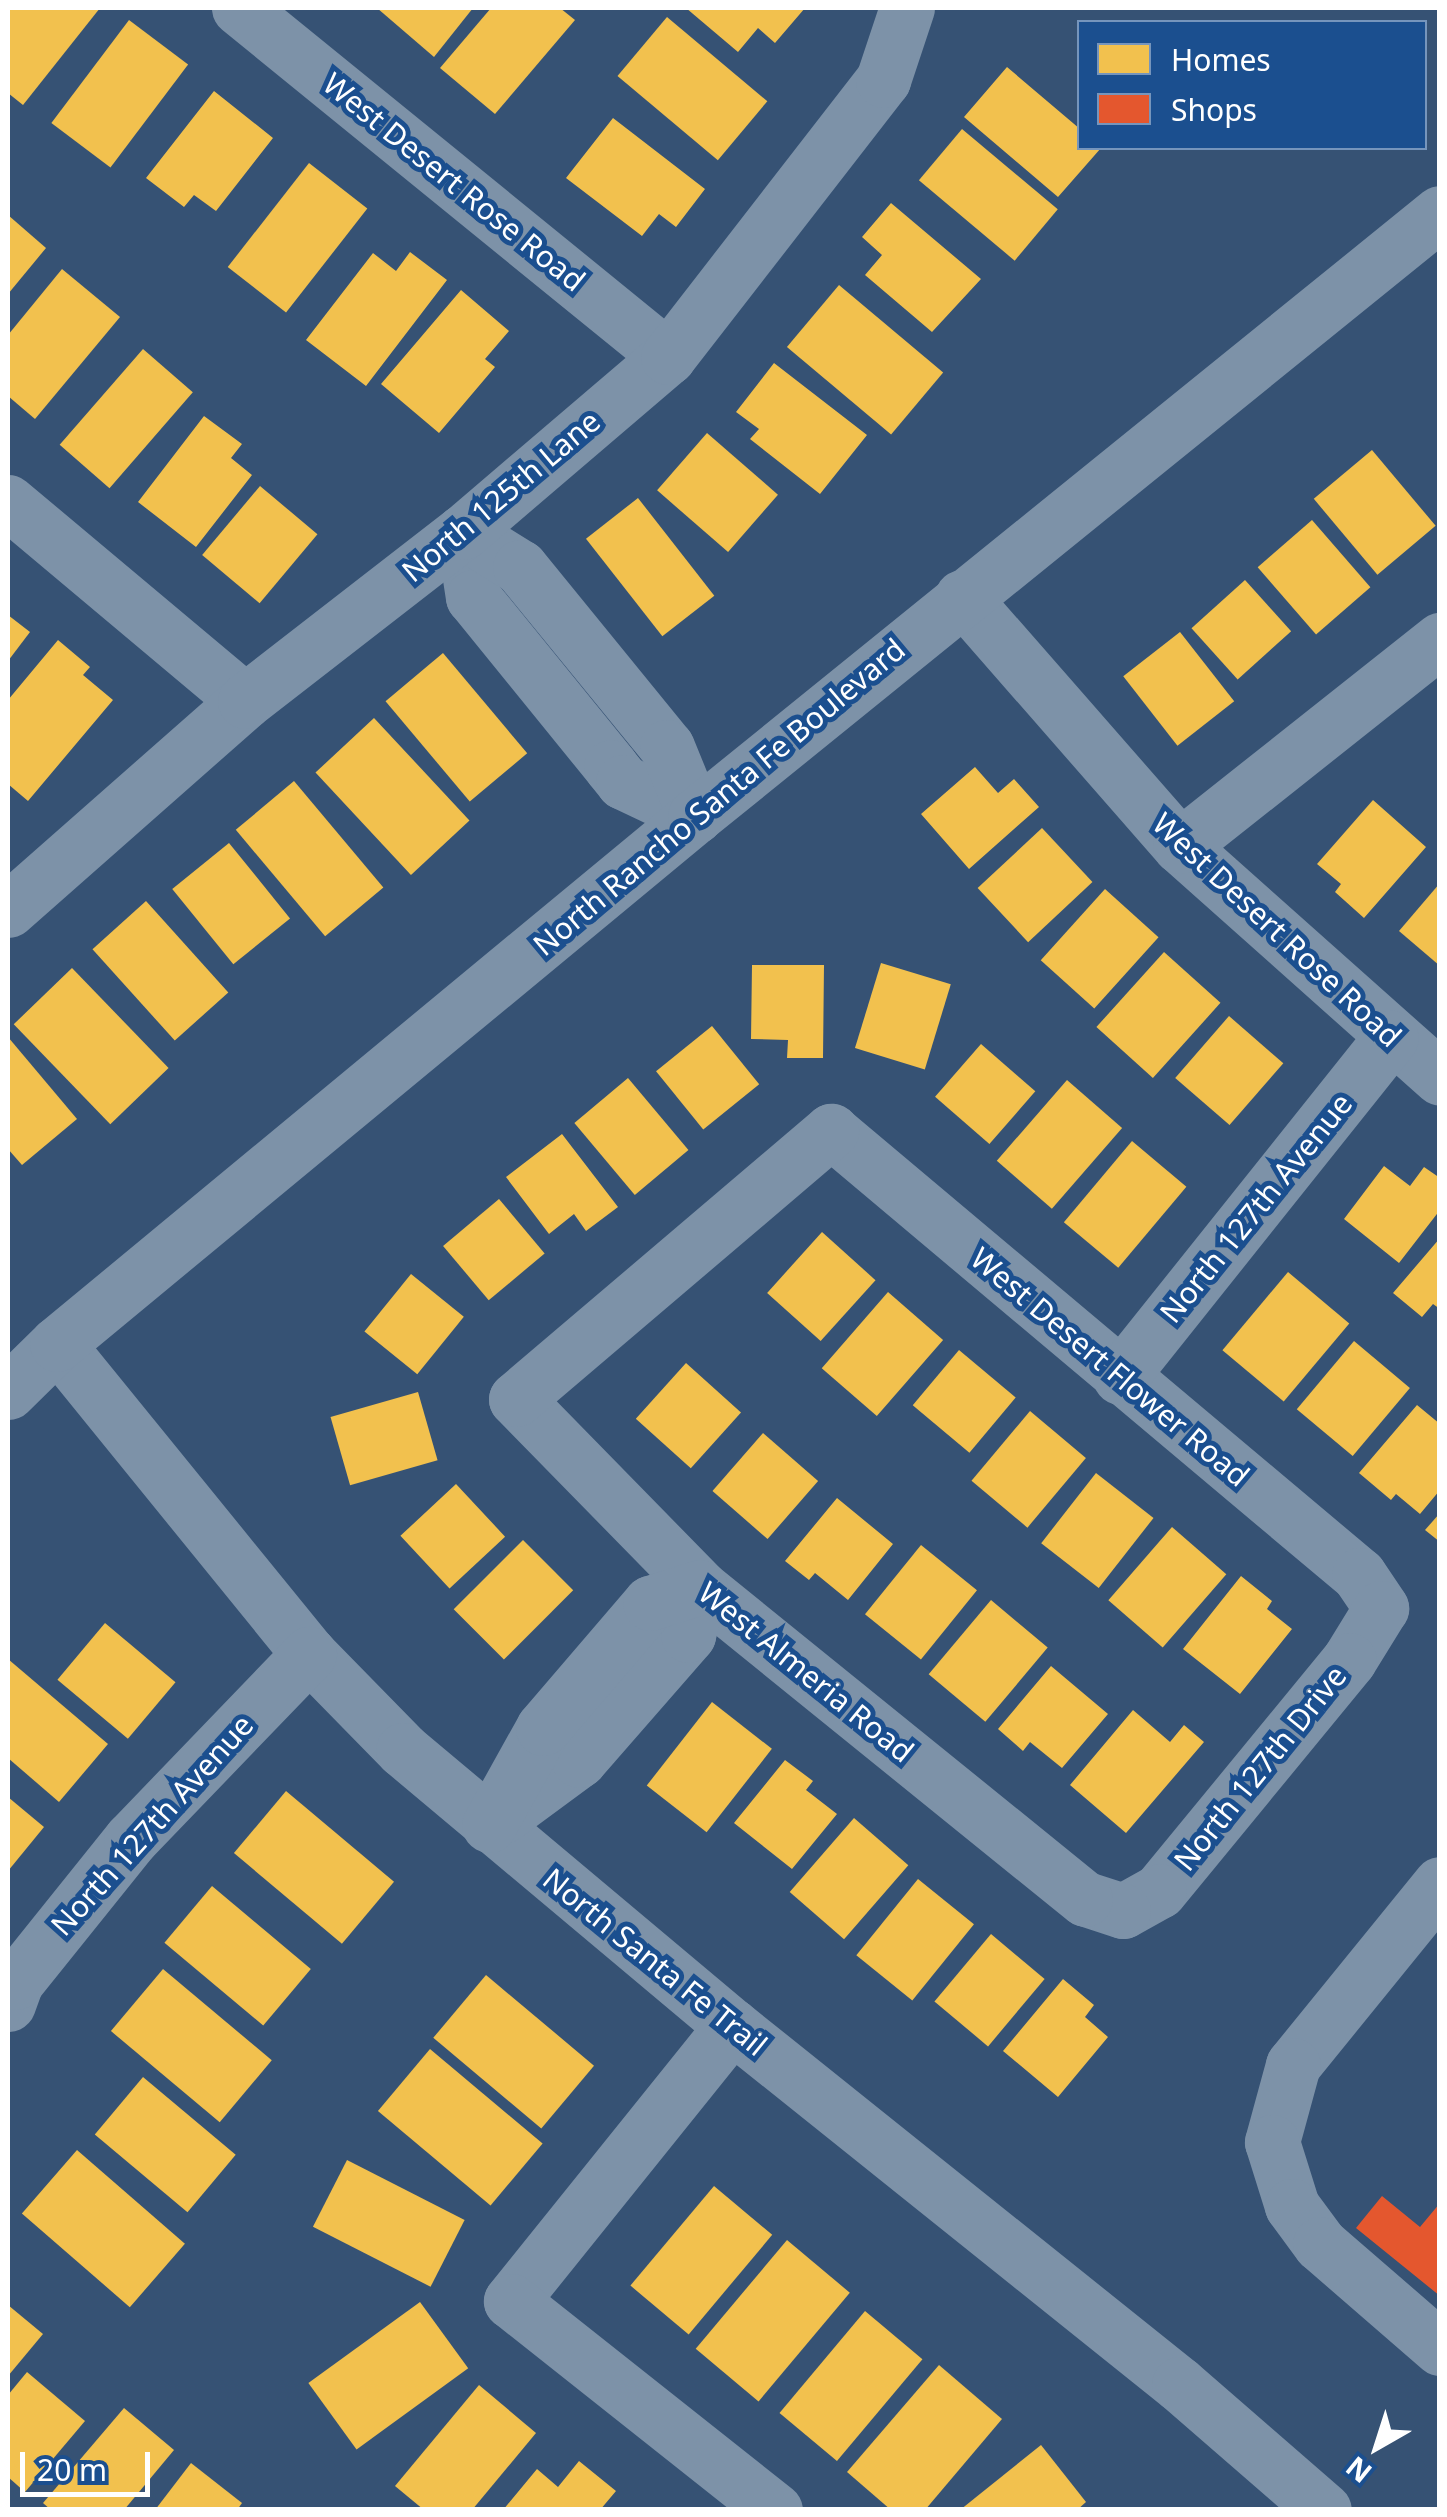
<!DOCTYPE html>
<style>
body{margin:0}
#map{position:relative;width:1447px;height:2517px;overflow:hidden;background:#365274;font-family:"Noto Sans",sans-serif}
div>[style]{position:absolute}
[style*='--x']{left:calc(var(--x)*1px);top:calc(var(--y)*1px);width:calc(var(--w)*1px);rotate:calc(var(--a)*1deg)}
.homes>*{inset:0;background:#f2c14e;transform-origin:0 0}
.shops>*{inset:0;background:#e4572e}
.minor>*{height:55px;margin:-27.5px;padding:0 27.5px;transform-origin:27.5px;border-radius:27.5px;background:#7d92a8}
span{translate:-50% -50%;white-space:nowrap;text-align:center;line-height:1.15;-webkit-text-stroke:10px #1b4f8f;paint-order:stroke}
.street-label{font-size:30px;color:#fff}
.frame{position:absolute;inset:0;border:10px solid #fff;pointer-events:none}
.legend{position:absolute;left:1077px;top:20px;width:350px;height:130px;box-sizing:border-box;background:#1b4f8f;border:2px solid #7695bc;margin:0;padding:12px 18px;list-style:none;font-size:30px;color:#fff}
.legend li{display:flex;align-items:center;gap:20px;height:50px}
.legend b{width:50px;border:2px solid #7695bc}
.north{position:absolute;left:1327px;top:2397px;width:100px;height:100px;-webkit-text-stroke:8px #1b4f8f;paint-order:stroke;rotate:219deg;font-size:28px;font-weight:700;line-height:40px;text-align:center;color:#fff}
.north::after{content:'';display:block;margin:auto;width:35px;height:45px;background:#fff;clip-path:polygon(50% 0,100% 100%,50% 72%,0 100%)}
.scale{position:absolute;left:20px;top:2452px;width:130px;height:45px;box-sizing:border-box;border:5px solid #fff;border-top:0;padding-left:12px;font-size:30px;line-height:35px;white-space:nowrap;color:#fff;-webkit-text-stroke:8px #1b4f8f;paint-order:stroke}
</style>
<div id="map">
<div class="homes">
<div style="clip-path:polygon(8px 8px,100px 8px,23px 105px,8px 93px)"></div>
<div style="clip-path:polygon(377px 8px,473px 8px,434px 57px)"></div>
<div style="clip-path:polygon(491px 8px,560px 8px,575px 20px,495px 114px,440px 68px)"></div>
<div style="clip-path:polygon(686px 8px,805px 8px,775px 43px,758px 28px,738px 52px)"></div>
<div style="left:667px;top:17px;width:131px;height:77px;rotate:40deg"></div>
<div style="left:129px;top:20px;width:74px;height:129px;rotate:37deg"></div>
<div style="clip-path:polygon(1007px 67px,1080px 129px,1080px 148px,1101px 148px,1058px 197px,964px 117px)"></div>
<div style="clip-path:polygon(214px 91px,273px 138px,216px 211px,194px 195px,184px 207px,146px 178px)"></div>
<div style="clip-path:polygon(613px 118px,705px 189px,676px 227px,659px 214px,642px 236px,566px 178px)"></div>
<div style="left:962px;top:129px;width:125px;height:67px;rotate:40deg"></div>
<div style="left:309px;top:163px;width:74px;height:132px;rotate:38deg"></div>
<div style="clip-path:polygon(891px 203px,981px 279px,932px 332px,865px 275px,882px 255px,862px 237px)"></div>
<div style="clip-path:polygon(8px 215px,46px 248px,8px 294px)"></div>
<div style="clip-path:polygon(410px 252px,447px 280px,366px 386px,306px 340px,373px 253px,396px 271px)"></div>
<div style="clip-path:polygon(62px 269px,120px 317px,35px 419px,8px 396px,8px 335px)"></div>
<div style="left:839px;top:285px;width:136px;height:81px;rotate:40deg"></div>
<div style="clip-path:polygon(461px 290px,509px 331px,485px 359px,495px 367px,439px 433px,381px 384px)"></div>
<div style="left:143px;top:349px;width:66px;height:127px;rotate:41deg"></div>
<div style="clip-path:polygon(774px 363px,867px 435px,820px 494px,750px 439px,759px 429px,736px 412px)"></div>
<div style="clip-path:polygon(204px 416px,242px 444px,231px 458px,252px 475px,196px 547px,138px 502px)"></div>
<div style="left:707px;top:433px;width:94px;height:76px;rotate:41deg"></div>
<div style="left:1372px;top:450px;width:99px;height:76px;rotate:50deg"></div>
<div style="left:260px;top:486px;width:75px;height:90px;rotate:40deg"></div>
<div style="left:638px;top:498px;width:124px;height:66px;rotate:52deg"></div>
<div style="left:1312px;top:520px;width:89px;height:72px;rotate:49deg"></div>
<div style="left:1245px;top:580px;width:69px;height:72px;rotate:48deg"></div>
<div style="clip-path:polygon(8px 615px,30px 632px,8px 661px)"></div>
<div style="left:1180px;top:632px;width:88px;height:72px;rotate:52deg"></div>
<div style="clip-path:polygon(58px 640px,90px 667px,83px 675px,113px 700px,28px 801px,8px 784px,8px 700px)"></div>
<div style="left:443px;top:653px;width:131px;height:75px;rotate:50deg"></div>
<div style="left:374px;top:718px;width:140px;height:80px;rotate:47deg"></div>
<div style="clip-path:polygon(975px 767px,998px 793px,1014px 779px,1039px 807px,969px 869px,921px 814px)"></div>
<div style="left:294px;top:781px;width:139px;height:76px;rotate:50deg"></div>
<div style="clip-path:polygon(1373px 800px,1426px 847px,1364px 918px,1335px 892px,1341px 884px,1317px 864px)"></div>
<div style="left:1042px;top:828px;width:74px;height:88px;rotate:47deg"></div>
<div style="left:229px;top:843px;width:97px;height:73px;rotate:51deg"></div>
<div style="clip-path:polygon(1440px 883px,1440px 966px,1399px 931px)"></div>
<div style="left:1105px;top:889px;width:72px;height:96px;rotate:42deg"></div>
<div style="left:146px;top:901px;width:123px;height:72px;rotate:48deg"></div>
<div style="left:1164px;top:952px;width:76px;height:101px;rotate:42deg"></div>
<div style="left:881px;top:963px;width:73px;height:89px;rotate:17deg"></div>
<div style="clip-path:polygon(752px 965px,824px 965px,823px 1058px,787px 1058px,788px 1040px,751px 1039px)"></div>
<div style="left:72px;top:968px;width:139px;height:81px;rotate:46deg"></div>
<div style="left:1229px;top:1016px;width:72px;height:82px;rotate:41deg"></div>
<div style="left:712px;top:1026px;width:75px;height:72px;rotate:51deg"></div>
<div style="clip-path:polygon(8px 1037px,77px 1119px,22px 1165px,8px 1149px)"></div>
<div style="left:981px;top:1044px;width:72px;height:70px;rotate:41deg"></div>
<div style="left:628px;top:1078px;width:94px;height:70px;rotate:50deg"></div>
<div style="left:1067px;top:1080px;width:73px;height:107px;rotate:41deg"></div>
<div style="clip-path:polygon(562px 1134px,618px 1207px,586px 1231px,574px 1214px,549px 1234px,506px 1177px)"></div>
<div style="left:1132px;top:1141px;width:71px;height:106px;rotate:40deg"></div>
<div style="clip-path:polygon(1384px 1166px,1410px 1186px,1424px 1167px,1440px 1178px,1440px 1210px,1399px 1263px,1344px 1219px)"></div>
<div style="left:499px;top:1199px;width:71px;height:73px;rotate:50deg"></div>
<div style="left:822px;top:1232px;width:72px;height:82px;rotate:42deg"></div>
<div style="clip-path:polygon(1440px 1238px,1440px 1309px,1433px 1304px,1422px 1317px,1393px 1293px)"></div>
<div style="left:1288px;top:1272px;width:80px;height:102px;rotate:40deg"></div>
<div style="left:411px;top:1274px;width:68px;height:74px;rotate:39deg"></div>
<div style="left:888px;top:1292px;width:73px;height:101px;rotate:41deg"></div>
<div style="left:1354px;top:1341px;width:73px;height:89px;rotate:40deg"></div>
<div style="left:959px;top:1350px;width:74px;height:72px;rotate:40deg"></div>
<div style="left:686px;top:1363px;width:74px;height:75px;rotate:42deg"></div>
<div style="left:418px;top:1392px;width:71px;height:91px;rotate:74deg"></div>
<div style="clip-path:polygon(1417px 1405px,1440px 1424px,1440px 1490px,1420px 1514px,1396px 1494px,1391px 1500px,1359px 1473px)"></div>
<div style="left:1030px;top:1411px;width:73px;height:91px;rotate:40deg"></div>
<div style="left:763px;top:1433px;width:73px;height:77px;rotate:41deg"></div>
<div style="left:1096px;top:1473px;width:73px;height:89px;rotate:38deg"></div>
<div style="left:456px;top:1484px;width:72px;height:76px;rotate:47deg"></div>
<div style="clip-path:polygon(837px 1498px,893px 1544px,848px 1600px,815px 1573px,809px 1580px,785px 1561px)"></div>
<div style="clip-path:polygon(1440px 1513px,1440px 1542px,1425px 1530px)"></div>
<div style="left:1172px;top:1527px;width:72px;height:97px;rotate:41deg"></div>
<div style="left:523px;top:1540px;width:71px;height:98px;rotate:45deg"></div>
<div style="left:921px;top:1545px;width:72px;height:89px;rotate:39deg"></div>
<div style="clip-path:polygon(1241px 1576px,1272px 1601px,1267px 1609px,1292px 1629px,1240px 1694px,1183px 1649px)"></div>
<div style="left:991px;top:1600px;width:74px;height:97px;rotate:40deg"></div>
<div style="left:105px;top:1623px;width:92px;height:74px;rotate:40deg"></div>
<div style="clip-path:polygon(8px 1659px,108px 1744px,59px 1802px,8px 1758px)"></div>
<div style="clip-path:polygon(1051px 1666px,1108px 1714px,1062px 1768px,1030px 1742px,1023px 1751px,998px 1729px)"></div>
<div style="left:712px;top:1702px;width:76px;height:106px;rotate:38deg"></div>
<div style="clip-path:polygon(1133px 1710px,1170px 1742px,1184px 1725px,1204px 1742px,1126px 1833px,1070px 1785px)"></div>
<div style="clip-path:polygon(785px 1760px,813px 1781px,806px 1790px,837px 1814px,792px 1869px,734px 1823px)"></div>
<div style="left:286px;top:1791px;width:141px;height:81px;rotate:40deg"></div>
<div style="clip-path:polygon(8px 1797px,44px 1827px,8px 1871px)"></div>
<div style="left:854px;top:1818px;width:72px;height:98px;rotate:41deg"></div>
<div style="left:918px;top:1879px;width:72px;height:98px;rotate:39deg"></div>
<div style="left:212px;top:1886px;width:129px;height:74px;rotate:40deg"></div>
<div style="left:991px;top:1934px;width:70px;height:88px;rotate:40deg"></div>
<div style="left:163px;top:1969px;width:142px;height:81px;rotate:40deg"></div>
<div style="left:486px;top:1975px;width:141px;height:82px;rotate:40deg"></div>
<div style="clip-path:polygon(1063px 1979px,1094px 2005px,1085px 2017px,1108px 2037px,1058px 2097px,1003px 2051px)"></div>
<div style="left:430px;top:2049px;width:147px;height:81px;rotate:40deg"></div>
<div style="left:143px;top:2077px;width:121px;height:75px;rotate:40deg"></div>
<div style="left:77px;top:2150px;width:143px;height:84px;rotate:41deg"></div>
<div style="left:347px;top:2160px;width:132px;height:75px;rotate:27deg"></div>
<div style="left:714px;top:2186px;width:76px;height:130px;rotate:40deg"></div>
<div style="left:787px;top:2240px;width:82px;height:142px;rotate:40deg"></div>
<div style="left:420px;top:2302px;width:82px;height:138px;rotate:54deg"></div>
<div style="clip-path:polygon(8px 2305px,43px 2334px,8px 2376px)"></div>
<div style="left:865px;top:2311px;width:75px;height:133px;rotate:40deg"></div>
<div style="clip-path:polygon(939px 2365px,1002px 2419px,925px 2510px,891px 2510px,847px 2472px)"></div>
<div style="clip-path:polygon(27px 2372px,85px 2421px,25px 2492px,8px 2477px,8px 2395px)"></div>
<div style="clip-path:polygon(479px 2385px,536px 2433px,472px 2510px,424px 2510px,395px 2486px)"></div>
<div style="clip-path:polygon(124px 2408px,174px 2450px,124px 2510px,51px 2510px,43px 2503px)"></div>
<div style="clip-path:polygon(1041px 2445px,1086px 2502px,1077px 2510px,960px 2510px)"></div>
<div style="clip-path:polygon(579px 2461px,616px 2491px,600px 2510px,503px 2510px,537px 2469px,558px 2487px)"></div>
<div style="clip-path:polygon(191px 2463px,242px 2503px,237px 2510px,155px 2510px)"></div>
</div>
<div class="shops">
<div style="clip-path:polygon(1382px 2196px,1420px 2227px,1440px 2203px,1440px 2296px,1356px 2228px)"></div>
</div>
<div class="minor">
<div style="--x:239;--y:8;--w:553;--a:39.13"></div>
<div style="--x:8;--y:502;--w:309;--a:40"></div>
<div style="--x:463;--y:532;--w:66;--a:81.3"></div>
<div style="--x:473;--y:597;--w:219;--a:50.9"></div>
<div style="--x:611;--y:767;--w:19;--a:51"></div>
<div style="--x:623;--y:782;--w:80;--a:25.3"></div>
<div style="--x:463;--y:532;--w:67;--a:31.6"></div>
<div style="--x:520;--y:567;--w:232;--a:50.8"></div>
<div style="--x:667;--y:747;--w:74;--a:67.9"></div>
<div style="--x:962;--y:597;--w:331;--a:48.8"></div>
<div style="--x:1180;--y:846;--w:348;--a:41.7"></div>
<div style="--x:1180;--y:846;--w:332;--a:-38.4"></div>
<div style="--x:8;--y:910;--w:316;--a:-41.4"></div>
<div style="--x:245;--y:701;--w:276;--a:-37.8"></div>
<div style="--x:463;--y:532;--w:270;--a:-40.5"></div>
<div style="--x:668;--y:357;--w:351;--a:-52.2"></div>
<div style="--x:883;--y:80;--w:76;--a:-71.6"></div>
<div style="--x:831;--y:1131;--w:690;--a:40.06"></div>
<div style="--x:1359;--y:1575;--w:40;--a:56"></div>
<div style="--x:1381;--y:1608;--w:61;--a:121.6"></div>
<div style="--x:1349;--y:1660;--w:299;--a:129.4"></div>
<div style="--x:1159;--y:1891;--w:41;--a:150.9"></div>
<div style="--x:1123;--y:1911;--w:40;--a:-162"></div>
<div style="--x:1085;--y:1899;--w:496;--a:-141"></div>
<div style="--x:700;--y:1587;--w:263;--a:-134.4"></div>
<div style="--x:516;--y:1399;--w:414;--a:-40.4"></div>
<div style="--x:57;--y:1344;--w:400;--a:50.9"></div>
<div style="--x:309;--y:1654;--w:134;--a:45.6"></div>
<div style="--x:403;--y:1750;--w:429;--a:40"></div>
<div style="--x:732;--y:2026;--w:573;--a:38.69"></div>
<div style="--x:1179;--y:2384;--w:192;--a:41"></div>
<div style="--x:1120;--y:1377;--w:434;--a:-51.4"></div>
<div style="--x:8;--y:1392;--w:69;--a:-44.4"></div>
<div style="--x:57;--y:1344;--w:828;--a:-39.61"></div>
<div style="--x:695;--y:816;--w:958;--a:-38.99"></div>
<div style="--x:504;--y:1815;--w:93;--a:-36.3"></div>
<div style="--x:579;--y:1760;--w:166;--a:-48.9"></div>
<div style="--x:688;--y:1635;--w:49;--a:-76"></div>
<div style="--x:489;--y:1825;--w:111;--a:-60.9"></div>
<div style="--x:543;--y:1728;--w:165;--a:-49.4"></div>
<div style="--x:650;--y:1603;--w:52;--a:-17.7"></div>
<div style="--x:1440;--y:1884;--w:233;--a:129.1"></div>
<div style="--x:1293;--y:2065;--w:80;--a:105.3"></div>
<div style="--x:1272;--y:2142;--w:67;--a:72.6"></div>
<div style="--x:1292;--y:2206;--w:47;--a:53.6"></div>
<div style="--x:1320;--y:2244;--w:159;--a:40.9"></div>
<div style="--x:8;--y:2004;--w:23;--a:-70"></div>
<div style="--x:16;--y:1982;--w:184;--a:-51.2"></div>
<div style="--x:131;--y:1839;--w:257;--a:-46.1"></div>
<div style="--x:732;--y:2026;--w:353;--a:128.8"></div>
<div style="--x:511;--y:2301;--w:337;--a:38.4"></div>
</div>
<div class="street-label">
<span style="left:454px;top:182px;rotate:39deg">West Desert Rose Road</span>
<span style="left:501px;top:496px;rotate:-40deg">North 125th Lane</span>
<span style="left:719px;top:797px;rotate:-40deg">North Rancho Santa Fe Boulevard</span>
<span style="left:1277px;top:930px;rotate:43deg">West Desert Rose Road</span>
<span style="left:1256px;top:1208px;rotate:-51deg">North 127th Avenue</span>
<span style="left:1110px;top:1367px;rotate:40deg">West Desert Flower Road</span>
<span style="left:806px;top:1672px;rotate:39deg">West Almeria Road</span>
<span style="left:1260px;top:1768px;rotate:-51deg">North 127th Drive</span>
<span style="left:152px;top:1825px;rotate:-48deg">North 127th Avenue</span>
<span style="left:655px;top:1962px;rotate:39deg">North Santa Fe Trail</span>
</div>
<div class="frame"></div>
<ul class="legend">
<li><b style="height:28px;background:#f2c14e"></b>Homes</li>
<li><b style="height:28px;background:#e4572e"></b>Shops</li>
</ul>
<div class="north">N</div>
<div class="scale">20 m</div>
</div>
